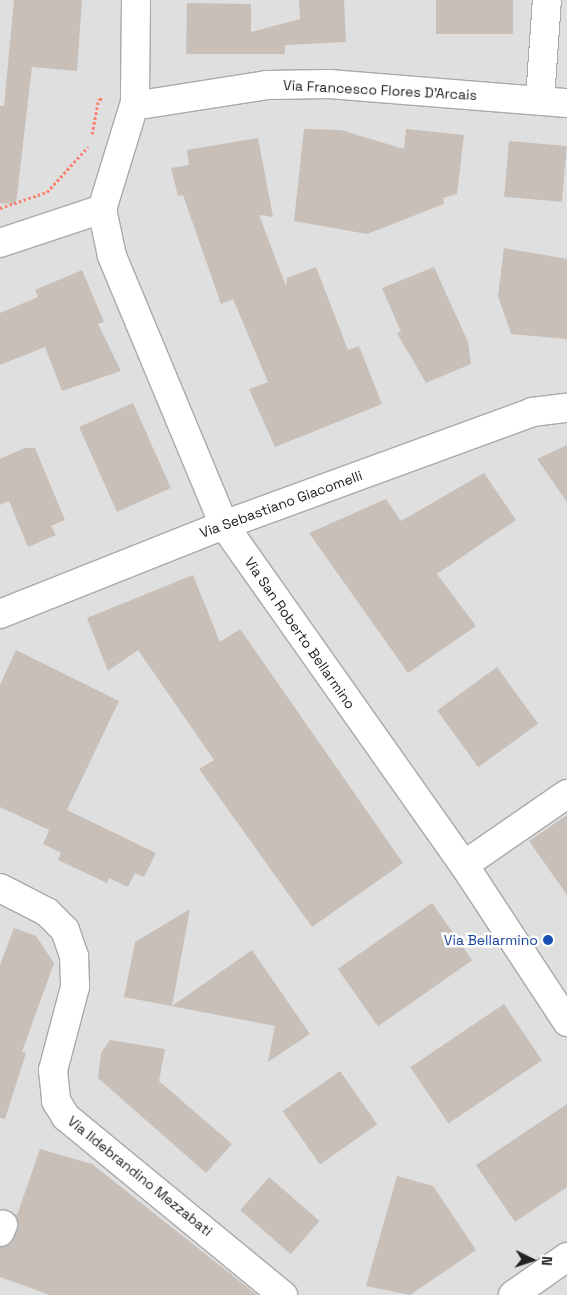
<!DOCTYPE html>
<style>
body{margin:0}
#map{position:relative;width:567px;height:1295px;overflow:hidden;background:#f2efe9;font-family:"Space Grotesk",sans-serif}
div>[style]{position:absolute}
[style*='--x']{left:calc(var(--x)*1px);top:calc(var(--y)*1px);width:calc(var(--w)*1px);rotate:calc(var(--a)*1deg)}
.residential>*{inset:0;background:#e0dfdf;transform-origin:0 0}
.building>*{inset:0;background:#c7bfb8;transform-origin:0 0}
.path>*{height:3px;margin-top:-1.5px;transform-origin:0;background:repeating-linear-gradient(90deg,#fa8072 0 2.5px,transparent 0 5px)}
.roads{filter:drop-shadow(1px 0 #a9a9a9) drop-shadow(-1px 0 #a9a9a9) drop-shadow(0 1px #a9a9a9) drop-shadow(0 -1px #a9a9a9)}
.minor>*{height:28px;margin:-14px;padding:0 14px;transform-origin:14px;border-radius:14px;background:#fff}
.dots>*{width:14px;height:14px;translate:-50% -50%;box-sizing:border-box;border:2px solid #fff;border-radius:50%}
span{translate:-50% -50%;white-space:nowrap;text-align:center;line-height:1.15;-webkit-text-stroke:5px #fff;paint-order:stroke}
.street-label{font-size:14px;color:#222}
.transit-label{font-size:14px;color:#164399}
.right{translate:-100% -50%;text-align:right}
.north{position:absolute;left:507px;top:1235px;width:50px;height:50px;-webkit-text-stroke:4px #fff;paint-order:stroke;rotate:94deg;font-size:14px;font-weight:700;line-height:20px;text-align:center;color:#222}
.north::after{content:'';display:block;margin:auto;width:18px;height:22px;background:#222;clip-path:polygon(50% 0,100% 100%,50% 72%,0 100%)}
</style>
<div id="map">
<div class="residential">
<div style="left:0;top:0;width:567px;height:1295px"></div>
</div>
<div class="building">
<div style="clip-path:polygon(14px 0,82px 0,77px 71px,32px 67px,16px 204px,0 203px,0 106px,4px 106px)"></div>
<div style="clip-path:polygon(299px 0,344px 0,346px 42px,285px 45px,285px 54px,186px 54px,187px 3px,251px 4px,251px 32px,300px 19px)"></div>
<div style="left:436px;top:0;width:77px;height:34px"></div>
<div style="clip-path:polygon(304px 129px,341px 130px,404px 149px,406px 129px,464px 135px,457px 194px,443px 198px,444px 204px,367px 234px,294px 221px)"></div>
<div style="clip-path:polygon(258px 138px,273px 217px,259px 215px,286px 286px,287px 278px,316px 267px,348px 350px,359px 346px,382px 404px,275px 447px,249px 389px,268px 382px,233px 299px,221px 304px,183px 195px,178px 196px,171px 168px,189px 165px,187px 150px)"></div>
<div style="left:509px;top:141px;width:58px;height:56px;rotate:5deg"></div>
<div style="clip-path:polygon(504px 248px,567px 259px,567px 339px,511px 334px,498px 296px)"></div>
<div style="clip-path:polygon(434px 267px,468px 342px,471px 364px,426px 383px,397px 333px,401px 332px,382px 288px)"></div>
<div style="clip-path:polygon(82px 270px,104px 322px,98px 324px,121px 371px,62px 391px,45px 347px,0 365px,0 313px,38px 297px,35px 290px)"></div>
<div style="left:133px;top:403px;width:93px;height:59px;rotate:66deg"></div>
<div style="clip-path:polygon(567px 445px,567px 502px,537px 459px)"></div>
<div style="clip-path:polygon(25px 448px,35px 448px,65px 520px,51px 526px,56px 535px,28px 547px,9px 501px,0 505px,0 459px)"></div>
<div style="clip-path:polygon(484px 473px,516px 520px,437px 574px,476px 626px,408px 673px,309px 533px,386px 499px,401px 521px)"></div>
<div style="clip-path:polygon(193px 575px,220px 642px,240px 629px,403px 863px,312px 927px,199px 769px,214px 760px,138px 650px,108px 671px,87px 618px)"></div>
<div style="clip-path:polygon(16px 650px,119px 701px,67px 810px,156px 853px,144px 877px,135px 873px,128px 887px,109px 878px,107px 883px,58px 860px,61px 853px,43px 844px,49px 830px,0 807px,0 685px)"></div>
<div style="left:497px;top:667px;width:70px;height:74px;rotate:54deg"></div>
<div style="clip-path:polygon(567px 815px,567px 895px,529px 841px)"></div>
<div style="left:432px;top:903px;width:70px;height:115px;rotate:55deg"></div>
<div style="clip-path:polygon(190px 909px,172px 1006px,252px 950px,310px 1034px,268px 1062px,275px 1026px,124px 997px,135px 942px)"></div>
<div style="clip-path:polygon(14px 928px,36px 936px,54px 963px,22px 1052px,26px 1053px,5px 1119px,0 1118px,0 965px)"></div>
<div style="left:504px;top:1004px;width:68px;height:113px;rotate:56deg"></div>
<div style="clip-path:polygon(110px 1040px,165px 1049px,159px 1081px,232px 1144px,206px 1173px,98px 1078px,101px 1053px)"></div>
<div style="left:340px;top:1071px;width:65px;height:70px;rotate:55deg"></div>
<div style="clip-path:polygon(567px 1104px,567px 1187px,515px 1222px,476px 1165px)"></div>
<div style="clip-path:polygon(40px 1149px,92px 1164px,257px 1295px,50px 1295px,0 1277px,0 1247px,10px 1244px,17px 1231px,13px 1214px,17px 1215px)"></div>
<div style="clip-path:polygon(397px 1176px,433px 1186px,476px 1250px,410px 1295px,366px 1286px)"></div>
<div style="left:269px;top:1177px;width:67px;height:44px;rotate:41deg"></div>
</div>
<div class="path">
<div style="--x:92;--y:134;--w:36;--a:-79"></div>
<div style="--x:99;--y:99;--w:5;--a:0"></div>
<div style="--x:0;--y:208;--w:50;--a:-18.8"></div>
<div style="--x:47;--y:192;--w:61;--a:-47.7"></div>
</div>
<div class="roads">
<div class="minor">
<div style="--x:136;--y:0;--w:102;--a:90.6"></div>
<div style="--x:135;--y:102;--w:112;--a:107.1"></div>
<div style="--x:102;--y:209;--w:48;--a:78"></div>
<div style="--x:112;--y:256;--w:291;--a:67.4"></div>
<div style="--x:224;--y:525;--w:416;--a:54.8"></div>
<div style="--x:464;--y:865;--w:188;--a:56.7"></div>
<div style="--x:540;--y:99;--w:99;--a:-86"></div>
<div style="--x:135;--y:102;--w:11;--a:10"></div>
<div style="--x:146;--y:104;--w:122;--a:-8.9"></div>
<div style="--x:267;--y:85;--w:62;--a:-0.9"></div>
<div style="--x:329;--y:84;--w:239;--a:4.6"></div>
<div style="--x:0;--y:243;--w:108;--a:-18.4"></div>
<div style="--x:0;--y:614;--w:241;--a:-21.7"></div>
<div style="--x:224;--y:525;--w:328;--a:-20.1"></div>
<div style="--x:532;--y:412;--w:35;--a:-7"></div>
<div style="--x:464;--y:865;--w:125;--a:-34.6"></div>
<div style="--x:0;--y:888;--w:53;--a:27.1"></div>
<div style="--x:47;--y:912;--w:25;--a:45"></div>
<div style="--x:65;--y:930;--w:28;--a:71"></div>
<div style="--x:74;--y:956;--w:31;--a:88"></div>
<div style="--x:75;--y:987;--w:86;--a:104.8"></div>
<div style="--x:53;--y:1070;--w:31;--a:84"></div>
<div style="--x:56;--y:1101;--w:19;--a:58"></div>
<div style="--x:66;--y:1117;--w:281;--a:39.4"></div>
<div style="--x:0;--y:1232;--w:8;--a:-67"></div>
<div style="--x:513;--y:1295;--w:66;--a:-35.1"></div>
</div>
</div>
<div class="dots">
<div style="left:548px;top:940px;background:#1a4fb4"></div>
</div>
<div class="street-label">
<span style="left:380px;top:90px;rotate:3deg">Via Francesco Flores D'Arcais</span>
<span style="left:281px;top:504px;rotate:-20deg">Via Sebastiano Giacomelli</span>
<span style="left:300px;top:633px;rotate:55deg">Via San Roberto Bellarmino</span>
<span style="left:140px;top:1176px;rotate:39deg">Via Ildebrandino Mezzabati</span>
</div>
<div class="transit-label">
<span class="right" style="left:538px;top:940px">Via Bellarmino</span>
</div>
<div class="north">N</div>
</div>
